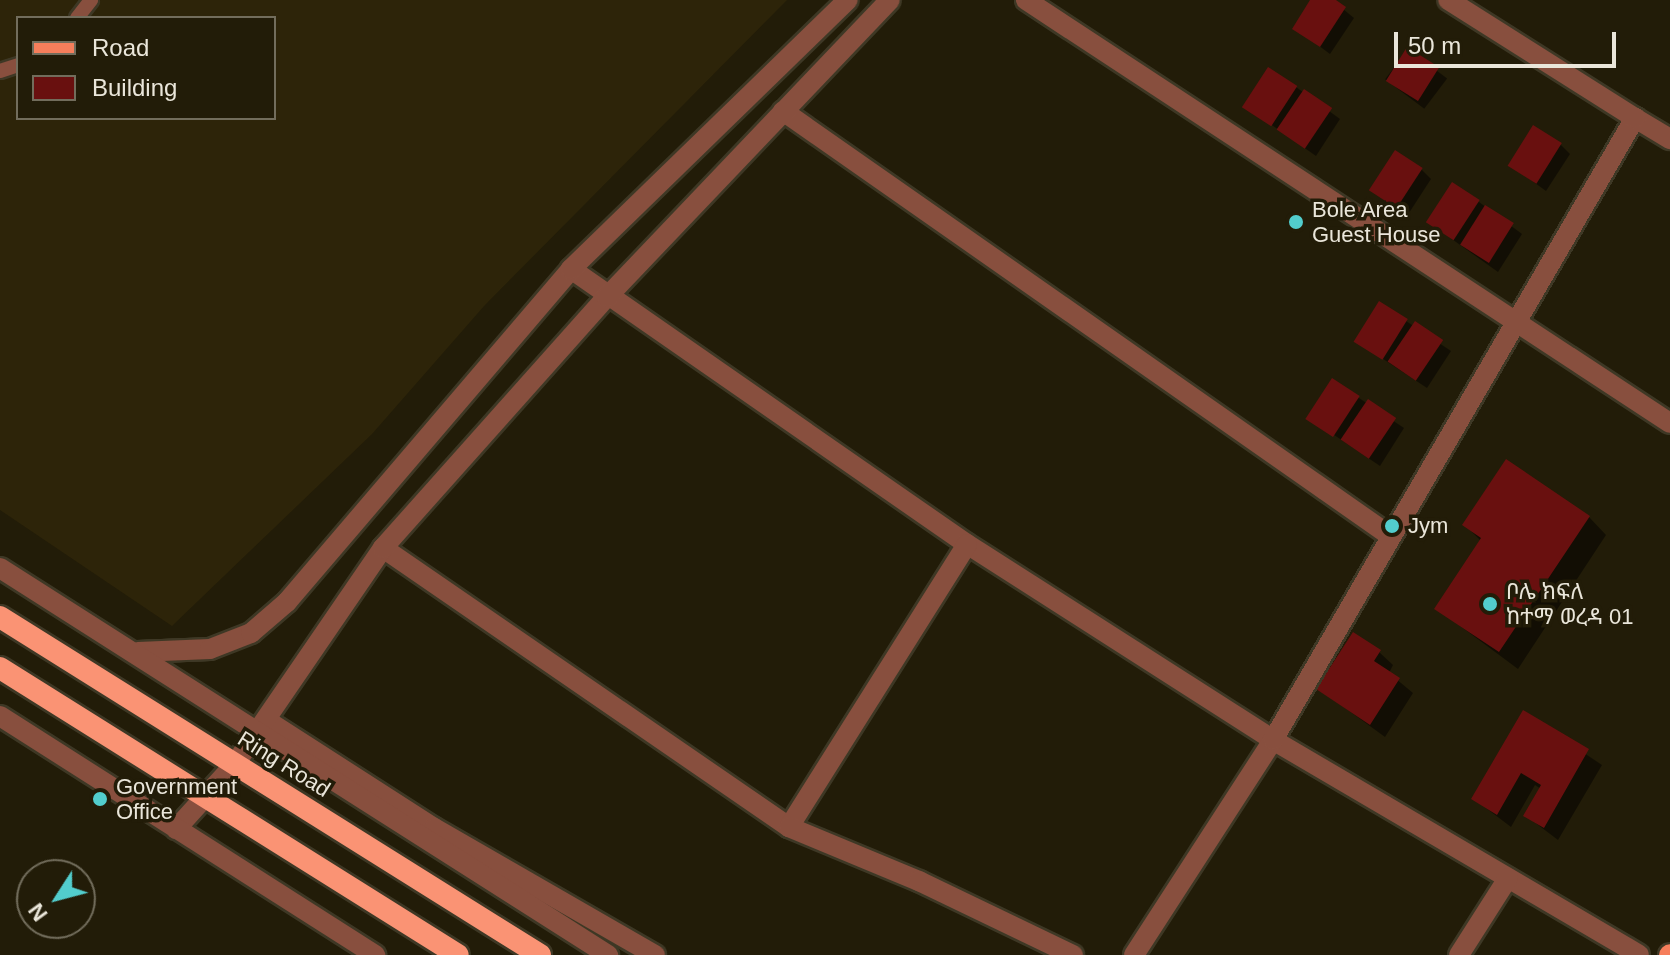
<!DOCTYPE html>
<meta charset="utf-8">
<style>
body{margin:0}
#map{position:relative;width:1670px;height:955px;overflow:hidden;background:#221c08;font-family:Helvetica,"Noto Sans Ethiopic",sans-serif}
div>[style]{position:absolute}
[style*='--x']{left:calc(var(--x)*1px);top:calc(var(--y)*1px);width:calc(var(--w)*1px);rotate:calc(var(--a)*1deg)}
.built>*{inset:0;background:#2d2409}
.shadow>*{inset:0;background:#0007;transform-origin:0 0}
.building>*{inset:0;background:#69100f;transform-origin:0 0}
.roads{filter:drop-shadow(2px 0 #3e3825) drop-shadow(-2px 0 #3e3825) drop-shadow(0 2px #3e3825) drop-shadow(0 -2px #3e3825)}
.service>*{height:14px;margin:-7px;padding:0 7px;transform-origin:7px;border-radius:7px;background:#884f3e}
.minor>*{height:20px;margin:-10px;padding:0 10px;transform-origin:10px;border-radius:10px;background:#884f3e}
.tertiary>*{height:20px;margin:-10px;padding:0 10px;transform-origin:10px;border-radius:10px;background:#884f3e}
.primary>*{height:20px;margin:-10px;padding:0 10px;transform-origin:10px;border-radius:10px;background:#f67e5b}
.trunk>*{height:22px;margin:-11px;padding:0 11px;transform-origin:11px;border-radius:11px;background:#fa9374}
.dots>*{width:22px;height:22px;translate:-50% -50%;box-sizing:border-box;border:4px solid #221c08;border-radius:50%}
span{translate:-50% -50%;white-space:nowrap;text-align:center;line-height:1.15;-webkit-text-stroke:7px #221c08;paint-order:stroke}
.poi-label{font-size:22px;color:#eae6da}
.left{translate:0 -50%;text-align:left}
.street-label{font-size:22px;color:#eae6da}
.legend{position:absolute;left:16px;top:16px;width:260px;height:104px;box-sizing:border-box;background:#221c08;border:2px solid #726d5c;margin:0;padding:10px 14px;list-style:none;font-size:24px;color:#eae6da}
.legend li{display:flex;align-items:center;gap:16px;height:40px}
.legend b{width:40px;border:2px solid #726d5c}
.north{position:absolute;left:16px;top:859px;width:80px;height:80px;box-sizing:border-box;background:#221c08;border:2px solid #726d5c;border-radius:50%;rotate:234deg;font-size:22px;font-weight:700;line-height:32px;text-align:center;color:#eae6da}
.north::after{content:'';display:block;margin:auto;width:28px;height:36px;background:#52cdcd;clip-path:polygon(50% 0,100% 100%,50% 72%,0 100%)}
.scale{position:absolute;left:1394px;top:32px;width:222px;height:36px;box-sizing:border-box;border:4px solid #eae6da;border-top:0;padding-left:10px;font-size:24px;line-height:28px;white-space:nowrap;color:#eae6da;-webkit-text-stroke:6px #221c08;paint-order:stroke}
</style>
<div id="map">
<div class="built">
<div style="clip-path:polygon(evenodd,0 0,787px 0,485px 305px,372px 434px,172px 626px,0 510px,0 0,18px 18px,274px 18px,274px 118px,18px 118px,18px 18px)"></div>
</div>
<div class="shadow">
<div style="clip-path:polygon(1313px 0,1332px 0,1354px 18px,1330px 54px,1295px 28px)"></div>
<div style="left:1408px;top:49px;width:49px;height:38px;rotate:37deg"></div>
<div style="clip-path:polygon(1296px 87px,1340px 119px,1316px 156px,1246px 107px)"></div>
<div style="clip-path:polygon(1561px 145px,1570px 154px,1546px 191px,1510px 165px)"></div>
<div style="clip-path:polygon(1422px 170px,1431px 179px,1407px 216px,1371px 189px)"></div>
<div style="clip-path:polygon(1479px 202px,1522px 234px,1498px 272px,1428px 222px)"></div>
<div style="clip-path:polygon(1406px 321px,1451px 351px,1427px 388px,1356px 341px)"></div>
<div style="clip-path:polygon(1359px 398px,1404px 428px,1380px 466px,1309px 418px)"></div>
<div style="clip-path:polygon(1589px 517px,1606px 535px,1518px 669px,1436px 608px,1481px 541px,1465px 525px)"></div>
<div style="clip-path:polygon(1379px 652px,1393px 665px,1389px 673px,1413px 693px,1385px 737px,1319px 689px)"></div>
<div style="clip-path:polygon(1524px 713px,1602px 765px,1558px 840px,1525px 815px,1541px 789px,1535px 785px,1511px 827px,1474px 799px)"></div>
</div>
<div class="building">
<div style="clip-path:polygon(1310px 0,1336px 0,1346px 7px,1320px 47px,1292px 29px)"></div>
<div style="left:1407px;top:47px;width:38px;height:40px;rotate:32deg"></div>
<div style="left:1268px;top:67px;width:35px;height:48px;rotate:33deg"></div>
<div style="left:1304px;top:89px;width:34px;height:49px;rotate:34deg"></div>
<div style="left:1533px;top:125px;width:34px;height:48px;rotate:32deg"></div>
<div style="left:1395px;top:150px;width:33px;height:48px;rotate:33deg"></div>
<div style="left:1452px;top:182px;width:33px;height:48px;rotate:33deg"></div>
<div style="left:1485px;top:205px;width:34px;height:47px;rotate:32deg"></div>
<div style="left:1379px;top:301px;width:34px;height:48px;rotate:32deg"></div>
<div style="left:1415px;top:321px;width:34px;height:49px;rotate:34deg"></div>
<div style="left:1332px;top:378px;width:33px;height:49px;rotate:33deg"></div>
<div style="left:1368px;top:399px;width:34px;height:49px;rotate:34deg"></div>
<div style="clip-path:polygon(1506px 459px,1590px 516px,1499px 652px,1434px 609px,1481px 538px,1462px 525px)"></div>
<div style="clip-path:polygon(1353px 632px,1381px 650px,1374px 661px,1400px 678px,1370px 725px,1316px 689px)"></div>
<div style="clip-path:polygon(1523px 710px,1589px 749px,1544px 828px,1523px 816px,1541px 785px,1521px 773px,1497px 815px,1471px 799px)"></div>
</div>
<div class="roads">
<div class="service">
<div style="--x:77;--y:18;--w:23;--a:-52"></div>
<div style="--x:0;--y:71;--w:19;--a:-18"></div>
</div>
<div class="minor">
<div style="--x:1026;--y:0;--w:770;--a:33.3"></div>
<div style="--x:783;--y:111;--w:740;--a:34.98"></div>
<div style="--x:1635;--y:118;--w:41;--a:31"></div>
<div style="--x:571;--y:269;--w:482;--a:34.8"></div>
<div style="--x:967;--y:544;--w:363;--a:32.6"></div>
<div style="--x:1273;--y:740;--w:424;--a:30.4"></div>
<div style="--x:383;--y:548;--w:493;--a:34.5"></div>
<div style="--x:789;--y:827;--w:334;--a:-57.8"></div>
<div style="--x:138;--y:652;--w:72;--a:-2.4"></div>
<div style="--x:210;--y:649;--w:44;--a:-21.3"></div>
<div style="--x:251;--y:633;--w:48;--a:-40.7"></div>
<div style="--x:287;--y:602;--w:438;--a:-49.5"></div>
<div style="--x:571;--y:269;--w:386;--a:-44.2"></div>
<div style="--x:266;--y:720;--w:200;--a:32.7"></div>
<div style="--x:434;--y:828;--w:255;--a:29.9"></div>
<div style="--x:789;--y:827;--w:141;--a:22.6"></div>
<div style="--x:919;--y:881;--w:171;--a:25.7"></div>
<div style="--x:176;--y:829;--w:88;--a:-47.8"></div>
<div style="--x:235;--y:764;--w:262;--a:-55.6"></div>
<div style="--x:383;--y:548;--w:336;--a:-48.3"></div>
<div style="--x:607;--y:297;--w:410;--a:-46.4"></div>
<div style="--x:1134;--y:955;--w:256;--a:-57.1"></div>
<div style="--x:1273;--y:740;--w:720;--a:-59.8"></div>
<div style="--x:1635;--y:118;--w:221;--a:-147.7"></div>
<div style="--x:1459;--y:955;--w:91;--a:-57.5"></div>
</div>
<div class="tertiary">
<div style="--x:0;--y:568;--w:721;--a:32.48"></div>
<div style="--x:0;--y:716;--w:445;--a:32.5"></div>
</div>
<div class="primary">
<div style="--x:1669;--y:955;--w:1;--a:-45"></div>
</div>
<div class="trunk">
<div style="--x:0;--y:617;--w:637;--a:32.04"></div>
<div style="--x:0;--y:668;--w:540;--a:32.07"></div>
</div>
</div>
<div class="dots">
<div style="left:1296px;top:222px;background:#52cdcd"></div>
<div style="left:1392px;top:526px;background:#52cdcd"></div>
<div style="left:1490px;top:604px;background:#52cdcd"></div>
<div style="left:100px;top:799px;background:#52cdcd"></div>
</div>
<div class="poi-label">
<span class="left" style="left:1312px;top:222px">Bole Area<br>Guest House</span>
<span class="left" style="left:1408px;top:526px">Jym</span>
<span class="left" style="left:1506px;top:604px">ቦሌ ክፍለ<br>ከተማ ወረዳ 01</span>
<span class="left" style="left:116px;top:799px">Government<br>Office</span>
</div>
<div class="street-label">
<span style="left:284px;top:764px;rotate:32deg">Ring Road</span>
</div>
<ul class="legend">
<li><b style="height:10px;background:#f67e5b"></b>Road</li>
<li><b style="height:22px;background:#69100f"></b>Building</li>
</ul>
<div class="north">N</div>
<div class="scale">50 m</div>
</div>
